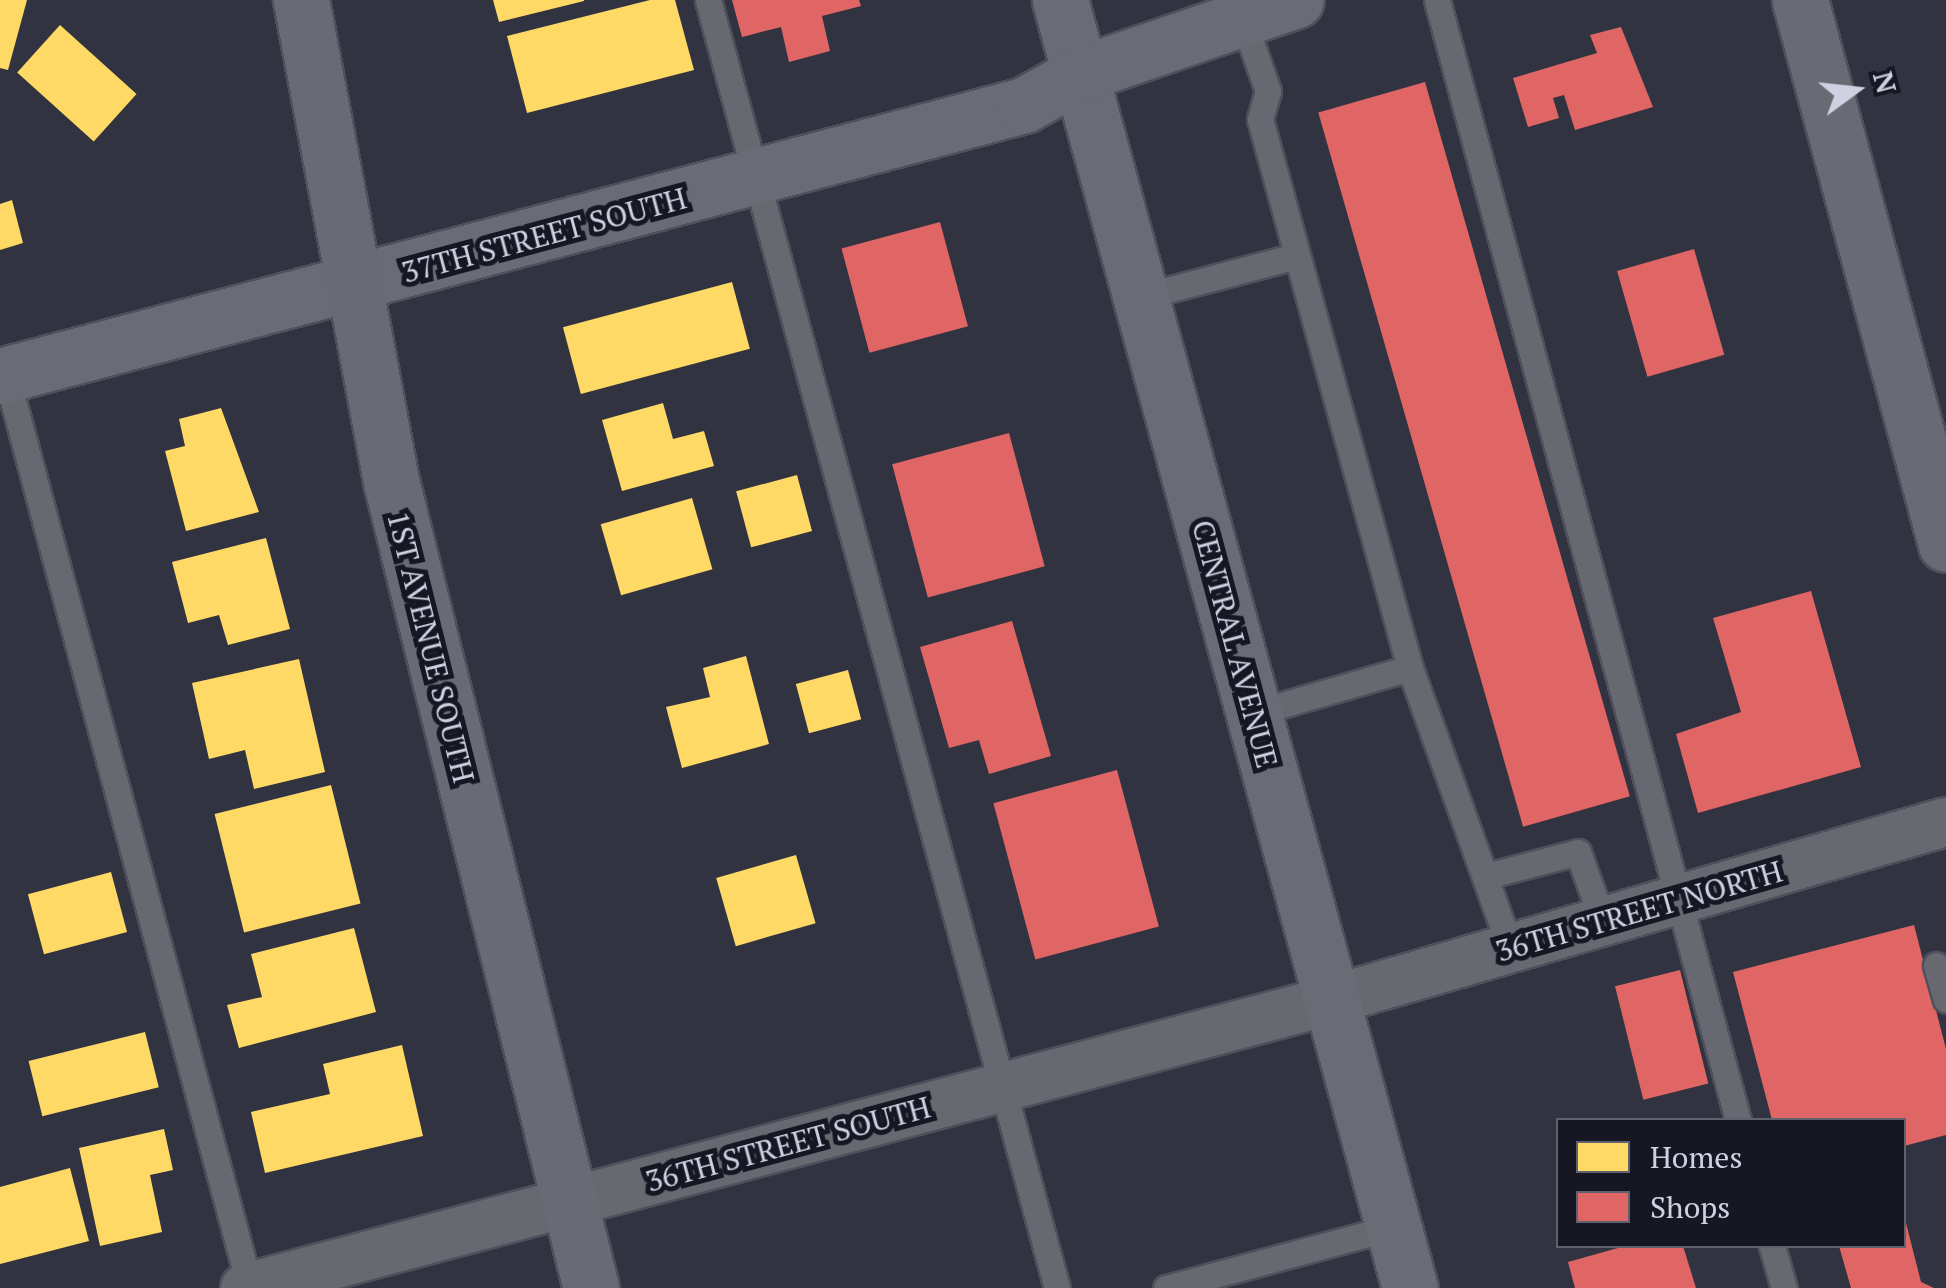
<!DOCTYPE html>
<style>
body{margin:0}
#map{position:relative;width:1946px;height:1288px;overflow:hidden;background:#323340;font-family:"PT Serif",serif}
div>[style]{position:absolute}
[style*='--x']{left:calc(var(--x)*1px);top:calc(var(--y)*1px);width:calc(var(--w)*1px);rotate:calc(var(--a)*1deg)}
.homes>*{inset:0;background:#ffd966;transform-origin:0 0}
.shops>*{inset:0;background:#e06666;transform-origin:0 0}
.roads{filter:drop-shadow(2px 0 #4f505c) drop-shadow(-2px 0 #4f505c) drop-shadow(0 2px #4f505c) drop-shadow(0 -2px #4f505c)}
.lane>*{height:25px;margin:-12.5px;padding:0 12.5px;transform-origin:12.5px;border-radius:12.5px;background:#686970}
.street>*{height:48px;margin:-24px;padding:0 24px;transform-origin:24px;border-radius:24px;background:#686970}
.secondary>*{height:55px;margin:-27.5px;padding:0 27.5px;transform-origin:27.5px;border-radius:27.5px;background:#6a6b75}
.primary>*{height:55px;margin:-27.5px;padding:0 27.5px;transform-origin:27.5px;border-radius:27.5px;background:#696a74}
span{translate:-50% -50%;white-space:nowrap;text-align:center;line-height:1.15;-webkit-text-stroke:10px #161722;paint-order:stroke}
.street-label{font-size:30px;color:#cfd1e1}
.legend{position:absolute;left:1556px;top:1118px;width:350px;height:130px;box-sizing:border-box;background:#161722;border:2px solid #60616e;margin:0;padding:12px 18px;list-style:none;font-size:30px;color:#cfd1e1}
.legend li{display:flex;align-items:center;gap:20px;height:50px}
.legend b{width:50px;border:2px solid #60616e}
.north{position:absolute;left:1806px;top:40px;width:100px;height:100px;-webkit-text-stroke:8px #161722;paint-order:stroke;rotate:75deg;font-size:28px;font-weight:700;line-height:40px;text-align:center;color:#cfd1e1}
.north::after{content:'';display:block;margin:auto;width:35px;height:45px;background:#cfd1e1;clip-path:polygon(50% 0,100% 100%,50% 72%,0 100%)}
</style>
<div id="map">
<div class="homes">
<div style="clip-path:polygon(0 0,27px 0,8px 70px,0 68px)"></div>
<div style="clip-path:polygon(493px 0,584px 0,584px 1px,499px 22px)"></div>
<div style="clip-path:polygon(650px 0,675px 0,694px 70px,527px 113px,507px 36px)"></div>
<div style="left:60px;top:25px;width:103px;height:64px;rotate:42deg"></div>
<div style="clip-path:polygon(12px 200px,23px 243px,0 250px,0 204px)"></div>
<div style="left:732px;top:282px;width:69px;height:175px;rotate:75deg"></div>
<div style="clip-path:polygon(663px 403px,673px 439px,704px 431px,714px 466px,622px 491px,602px 420px)"></div>
<div style="clip-path:polygon(221px 408px,259px 512px,186px 531px,165px 451px,185px 446px,179px 419px)"></div>
<div style="left:797px;top:475px;width:58px;height:63px;rotate:75deg"></div>
<div style="left:692px;top:498px;width:74px;height:95px;rotate:74deg"></div>
<div style="clip-path:polygon(266px 538px,290px 629px,228px 645px,219px 615px,188px 623px,172px 562px)"></div>
<div style="clip-path:polygon(746px 656px,769px 744px,682px 768px,666px 707px,710px 697px,703px 668px)"></div>
<div style="clip-path:polygon(299px 659px,325px 772px,254px 789px,245px 750px,209px 759px,192px 683px)"></div>
<div style="left:848px;top:670px;width:51px;height:54px;rotate:75deg"></div>
<div style="left:331px;top:785px;width:122px;height:120px;rotate:76deg"></div>
<div style="left:796px;top:855px;width:71px;height:83px;rotate:74deg"></div>
<div style="left:111px;top:872px;width:62px;height:86px;rotate:75deg"></div>
<div style="clip-path:polygon(354px 928px,376px 1012px,239px 1048px,227px 1005px,262px 997px,251px 954px)"></div>
<div style="left:145px;top:1032px;width:57px;height:120px;rotate:76deg"></div>
<div style="clip-path:polygon(402px 1045px,423px 1136px,265px 1173px,251px 1112px,330px 1094px,323px 1064px)"></div>
<div style="clip-path:polygon(164px 1129px,173px 1170px,150px 1175px,162px 1232px,100px 1246px,79px 1148px)"></div>
<div style="clip-path:polygon(70px 1168px,89px 1241px,0 1264px,0 1187px)"></div>
</div>
<div class="shops">
<div style="clip-path:polygon(732px 0,859px 0,861px 6px,822px 16px,830px 51px,789px 62px,781px 27px,742px 37px)"></div>
<div style="clip-path:polygon(1621px 27px,1653px 107px,1575px 130px,1564px 95px,1553px 98px,1559px 118px,1528px 127px,1513px 78px,1597px 53px,1590px 35px)"></div>
<div style="left:1425px;top:82px;width:743px;height:111px;rotate:74deg"></div>
<div style="left:940px;top:222px;width:108px;height:102px;rotate:75deg"></div>
<div style="left:1694px;top:249px;width:110px;height:80px;rotate:74deg"></div>
<div style="left:1009px;top:433px;width:138px;height:121px;rotate:75deg"></div>
<div style="clip-path:polygon(1811px 591px,1861px 767px,1698px 813px,1676px 734px,1741px 712px,1713px 618px)"></div>
<div style="clip-path:polygon(1012px 621px,1051px 756px,989px 774px,979px 740px,949px 748px,920px 647px)"></div>
<div style="left:1117px;top:770px;width:162px;height:128px;rotate:75deg"></div>
<div style="clip-path:polygon(1914px 925px,1946px 1049px,1946px 1135px,1904px 1146px,1904px 1120px,1772px 1120px,1733px 972px)"></div>
<div style="left:1680px;top:970px;width:117px;height:67px;rotate:76deg"></div>
<div style="clip-path:polygon(1905px 1219px,1921px 1282px,1934px 1288px,1851px 1288px,1839px 1246px,1904px 1246px)"></div>
<div style="clip-path:polygon(1625px 1246px,1683px 1246px,1696px 1288px,1575px 1288px,1568px 1262px)"></div>
</div>
<div class="roads">
<div class="lane">
<div style="--x:708;--y:0;--w:1334;--a:74.84"></div>
<div style="--x:1437;--y:0;--w:1160;--a:74.96"></div>
<div style="--x:1241;--y:14;--w:82;--a:70.7"></div>
<div style="--x:1268;--y:91;--w:29;--a:106"></div>
<div style="--x:1260;--y:119;--w:569;--a:74.72"></div>
<div style="--x:1141;--y:297;--w:160;--a:-14.8"></div>
<div style="--x:6;--y:374;--w:946;--a:75.05"></div>
<div style="--x:1254;--y:713;--w:162;--a:-16.1"></div>
<div style="--x:1410;--y:668;--w:297;--a:70.3"></div>
<div style="--x:1486;--y:876;--w:95;--a:-14.6"></div>
<div style="--x:1578;--y:852;--w:74;--a:70.3"></div>
<div style="--x:1936;--y:965;--w:36;--a:74"></div>
<div style="--x:1772;--y:1246;--w:44;--a:74.1"></div>
<div style="--x:1166;--y:1288;--w:235;--a:-15"></div>
</div>
<div class="street">
<div style="--x:245;--y:1288;--w:1125;--a:-14.84"></div>
<div style="--x:1332;--y:1000;--w:639;--a:-16.17"></div>
</div>
<div class="secondary">
<div style="--x:1060;--y:0;--w:1335;--a:74.8"></div>
<div style="--x:0;--y:376;--w:1059;--a:-14.82"></div>
<div style="--x:1024;--y:105;--w:64;--a:-29"></div>
<div style="--x:1080;--y:74;--w:228;--a:-18.9"></div>
</div>
<div class="primary">
<div style="--x:301;--y:0;--w:489;--a:79.4"></div>
<div style="--x:391;--y:481;--w:831;--a:76.08"></div>
<div style="--x:1800;--y:0;--w:563;--a:74.98"></div>
</div>
</div>
<div class="street-label">
<span style="left:544px;top:235px;rotate:-15deg">37TH STREET SOUTH</span>
<span style="left:1235px;top:644px;rotate:75deg">CENTRAL AVENUE</span>
<span style="left:431px;top:647px;rotate:76deg">1ST AVENUE SOUTH</span>
<span style="left:1639px;top:911px;rotate:-16deg">36TH STREET NORTH</span>
<span style="left:788px;top:1144px;rotate:-15deg">36TH STREET SOUTH</span>
</div>
<ul class="legend">
<li><b style="height:28px;background:#ffd966"></b>Homes</li>
<li><b style="height:28px;background:#e06666"></b>Shops</li>
</ul>
<div class="north">N</div>
</div>
